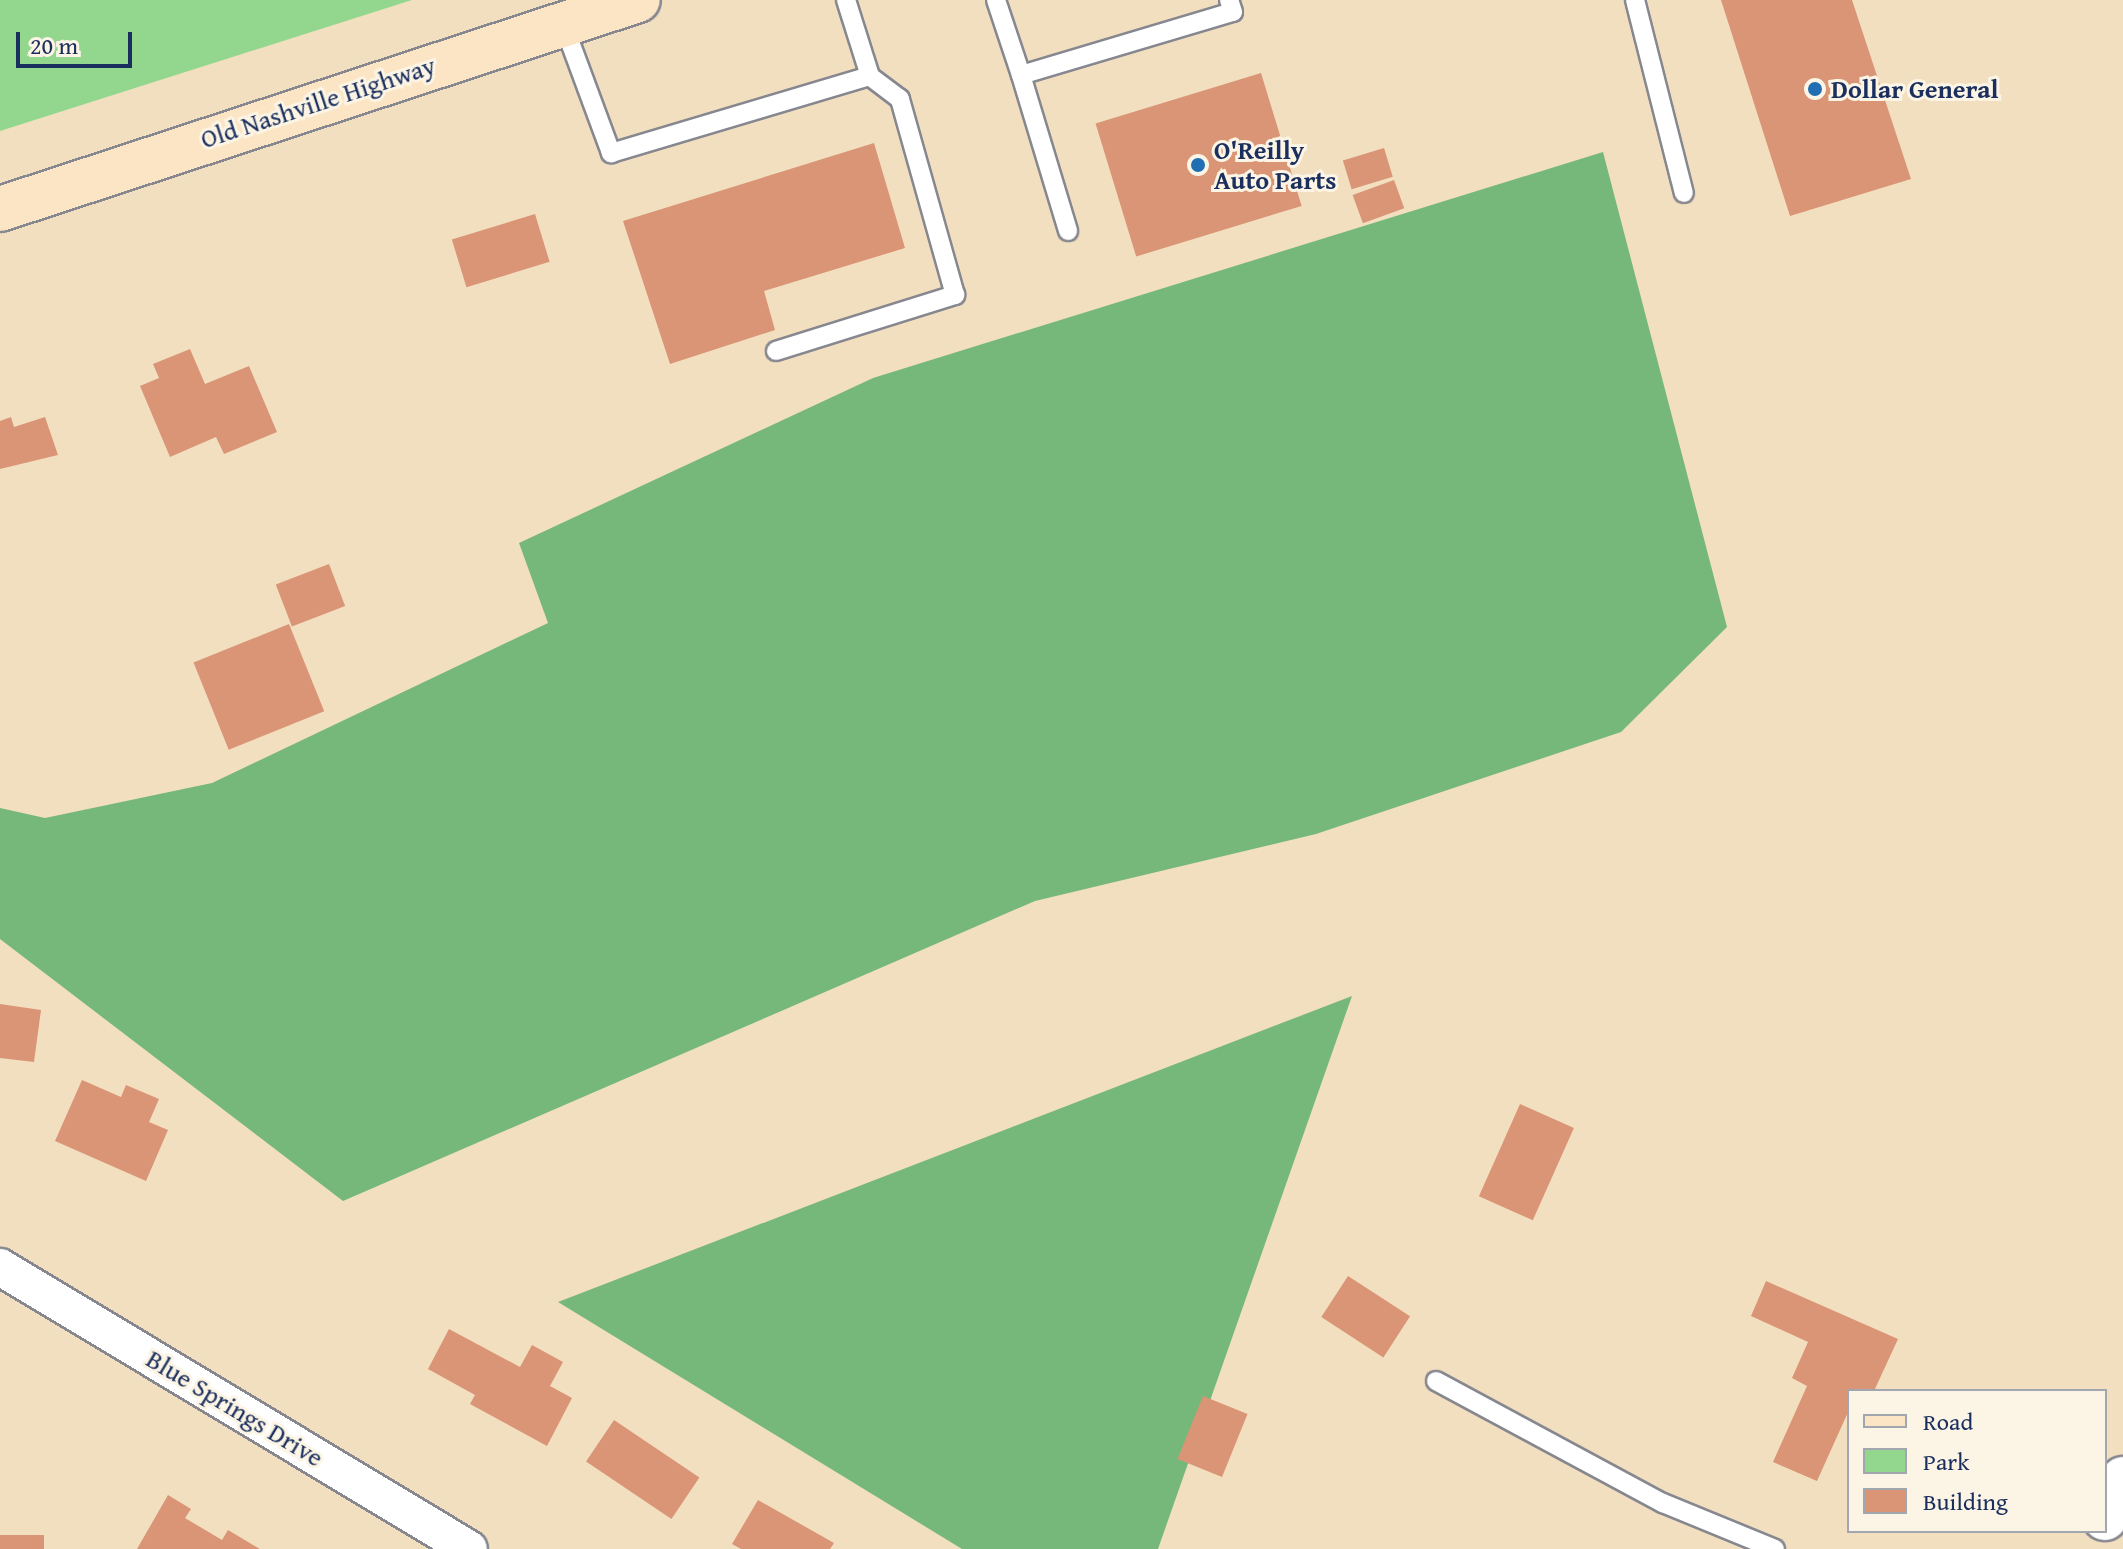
<!DOCTYPE html>
<style>
body{margin:0}
#map{position:relative;width:2123px;height:1549px;overflow:hidden;background:#f2dfc0;font-family:"Gentium Book Plus",serif}
div>[style]{position:absolute}
[style*='--x']{left:calc(var(--x)*1px);top:calc(var(--y)*1px);width:calc(var(--w)*1px);rotate:calc(var(--a)*1deg)}
.green>*{inset:0;background:#93d78f}
.forest>*{inset:0;background:#76b87a}
.building>*{inset:0;background:#d99575;transform-origin:0 0}
.roads{filter:drop-shadow(2px 0 #86878f) drop-shadow(-2px 0 #86878f) drop-shadow(0 2px #86878f) drop-shadow(0 -2px #86878f)}
.service>*{height:18px;margin:-9px;padding:0 9px;transform-origin:9px;border-radius:9px;background:#fff}
.minor>*{height:36px;margin:-18px;padding:0 18px;transform-origin:18px;border-radius:18px;background:#fff}
.tertiary>*{height:44px;margin:-22px;padding:0 22px;transform-origin:22px;border-radius:22px;background:#fff}
.secondary>*{height:44px;margin:-22px;padding:0 22px;transform-origin:22px;border-radius:22px;background:#fce5c4}
.dots>*{width:22px;height:22px;translate:-50% -50%;box-sizing:border-box;border:4px solid #fcf5e5;border-radius:50%}
span{translate:-50% -50%;white-space:nowrap;text-align:center;line-height:1.15;-webkit-text-stroke:6px #fcf5e5;paint-order:stroke}
.poi-label{font-size:26px;color:#1b2f5e;font-weight:700}
.left{translate:0 -50%;text-align:left}
.street-label{font-size:26px;color:#1b2f5e}
.legend{position:absolute;left:1847px;top:1389px;width:260px;height:144px;box-sizing:border-box;background:#fcf5e5;border:2px solid #a2a6af;margin:0;padding:10px 14px;list-style:none;font-size:24px;color:#1b2f5e}
.legend li{display:flex;align-items:center;gap:16px;height:40px}
.legend b{width:40px;border:2px solid #a2a6af}
.scale{position:absolute;left:16px;top:32px;width:116px;height:36px;box-sizing:border-box;border:4px solid #1b2f5e;border-top:0;padding-left:10px;font-size:24px;line-height:28px;white-space:nowrap;color:#1b2f5e;-webkit-text-stroke:6px #fcf5e5;paint-order:stroke}
</style>
<div id="map">
<div class="green">
<div style="clip-path:polygon(0 0,412px 0,0 131px)"></div>
</div>
<div class="forest">
<div style="clip-path:polygon(1603px 152px,1727px 627px,1621px 732px,1316px 834px,1035px 901px,343px 1201px,0 939px,0 808px,45px 818px,212px 783px,548px 623px,519px 543px,873px 378px)"></div>
<div style="clip-path:polygon(1352px 996px,1158px 1549px,962px 1549px,558px 1302px)"></div>
</div>
<div class="building">
<div style="clip-path:polygon(1721px 0,1852px 0,1911px 179px,1790px 216px)"></div>
<div style="left:1261px;top:73px;width:139px;height:173px;rotate:73deg"></div>
<div style="clip-path:polygon(874px 143px,905px 248px,764px 291px,775px 330px,670px 364px,623px 221px)"></div>
<div style="left:1384px;top:148px;width:30px;height:43px;rotate:73deg"></div>
<div style="left:1394px;top:180px;width:30px;height:44px;rotate:70deg"></div>
<div style="left:535px;top:214px;width:50px;height:87px;rotate:73deg"></div>
<div style="clip-path:polygon(190px 349px,205px 384px,249px 366px,277px 432px,224px 454px,216px 437px,170px 457px,140px 386px,159px 378px,153px 364px)"></div>
<div style="clip-path:polygon(11px 417px,14px 427px,45px 417px,58px 455px,0 469px,0 421px)"></div>
<div style="left:329px;top:564px;width:45px;height:57px;rotate:69deg"></div>
<div style="left:289px;top:624px;width:94px;height:103px;rotate:68deg"></div>
<div style="clip-path:polygon(0 1004px,41px 1010px,34px 1062px,0 1058px)"></div>
<div style="clip-path:polygon(82px 1080px,121px 1097px,126px 1085px,159px 1099px,149px 1122px,168px 1130px,146px 1181px,55px 1141px)"></div>
<div style="left:1520px;top:1104px;width:59px;height:101px;rotate:24deg"></div>
<div style="left:1348px;top:1276px;width:74px;height:49px;rotate:33deg"></div>
<div style="clip-path:polygon(1766px 1281px,1898px 1339px,1874px 1391px,1849px 1391px,1849px 1410px,1817px 1481px,1773px 1462px,1807px 1386px,1792px 1378px,1808px 1342px,1751px 1316px)"></div>
<div style="clip-path:polygon(449px 1329px,520px 1367px,532px 1345px,563px 1362px,550px 1386px,572px 1398px,547px 1446px,470px 1404px,475px 1395px,428px 1369px)"></div>
<div style="left:1203px;top:1396px;width:48px;height:68px;rotate:22deg"></div>
<div style="left:614px;top:1420px;width:103px;height:50px;rotate:34deg"></div>
<div style="clip-path:polygon(168px 1495px,191px 1509px,185px 1518px,222px 1540px,228px 1530px,260px 1549px,137px 1549px)"></div>
<div style="clip-path:polygon(758px 1500px,834px 1543px,830px 1549px,741px 1549px,732px 1544px)"></div>
<div style="left:0;top:1535px;width:44px;height:14px"></div>
</div>
<div class="roads">
<div class="service">
<div style="--x:996;--y:0;--w:79;--a:71.6"></div>
<div style="--x:1021;--y:75;--w:221;--a:-16.6"></div>
<div style="--x:1233;--y:12;--w:13;--a:-108"></div>
<div style="--x:1635;--y:0;--w:199;--a:75.8"></div>
<div style="--x:563;--y:23;--w:139;--a:69.7"></div>
<div style="--x:611;--y:153;--w:270;--a:-16.6"></div>
<div style="--x:1021;--y:75;--w:163;--a:73.2"></div>
<div style="--x:776;--y:351;--w:188;--a:-17.4"></div>
<div style="--x:955;--y:295;--w:204;--a:-105.7"></div>
<div style="--x:900;--y:99;--w:38;--a:-143"></div>
<div style="--x:870;--y:76;--w:80;--a:-107.5"></div>
<div style="--x:1436;--y:1381;--w:258;--a:28.3"></div>
<div style="--x:1663;--y:1503;--w:121;--a:22.3"></div>
</div>
<div class="minor">
<div style="--x:0;--y:1267;--w:547;--a:31.02"></div>
</div>
<div class="tertiary">
<div style="--x:2105;--y:1518;--w:43;--a:-65.2"></div>
</div>
<div class="secondary">
<div style="--x:0;--y:209;--w:671;--a:-18.14"></div>
</div>
</div>
<div class="dots">
<div style="left:1815px;top:89px;background:#1f6fb2"></div>
<div style="left:1198px;top:165px;background:#1f6fb2"></div>
</div>
<div class="poi-label">
<span class="left" style="left:1831px;top:89px">Dollar General</span>
<span class="left" style="left:1214px;top:165px">O'Reilly<br>Auto Parts</span>
</div>
<div class="street-label">
<span style="left:318px;top:102px;rotate:-18deg">Old Nashville Highway</span>
<span style="left:235px;top:1408px;rotate:31deg">Blue Springs Drive</span>
</div>
<ul class="legend">
<li><b style="height:10px;background:#fce5c4"></b>Road</li>
<li><b style="height:22px;background:#93d78f"></b>Park</li>
<li><b style="height:22px;background:#d99575"></b>Building</li>
</ul>
<div class="scale">20 m</div>
</div>
